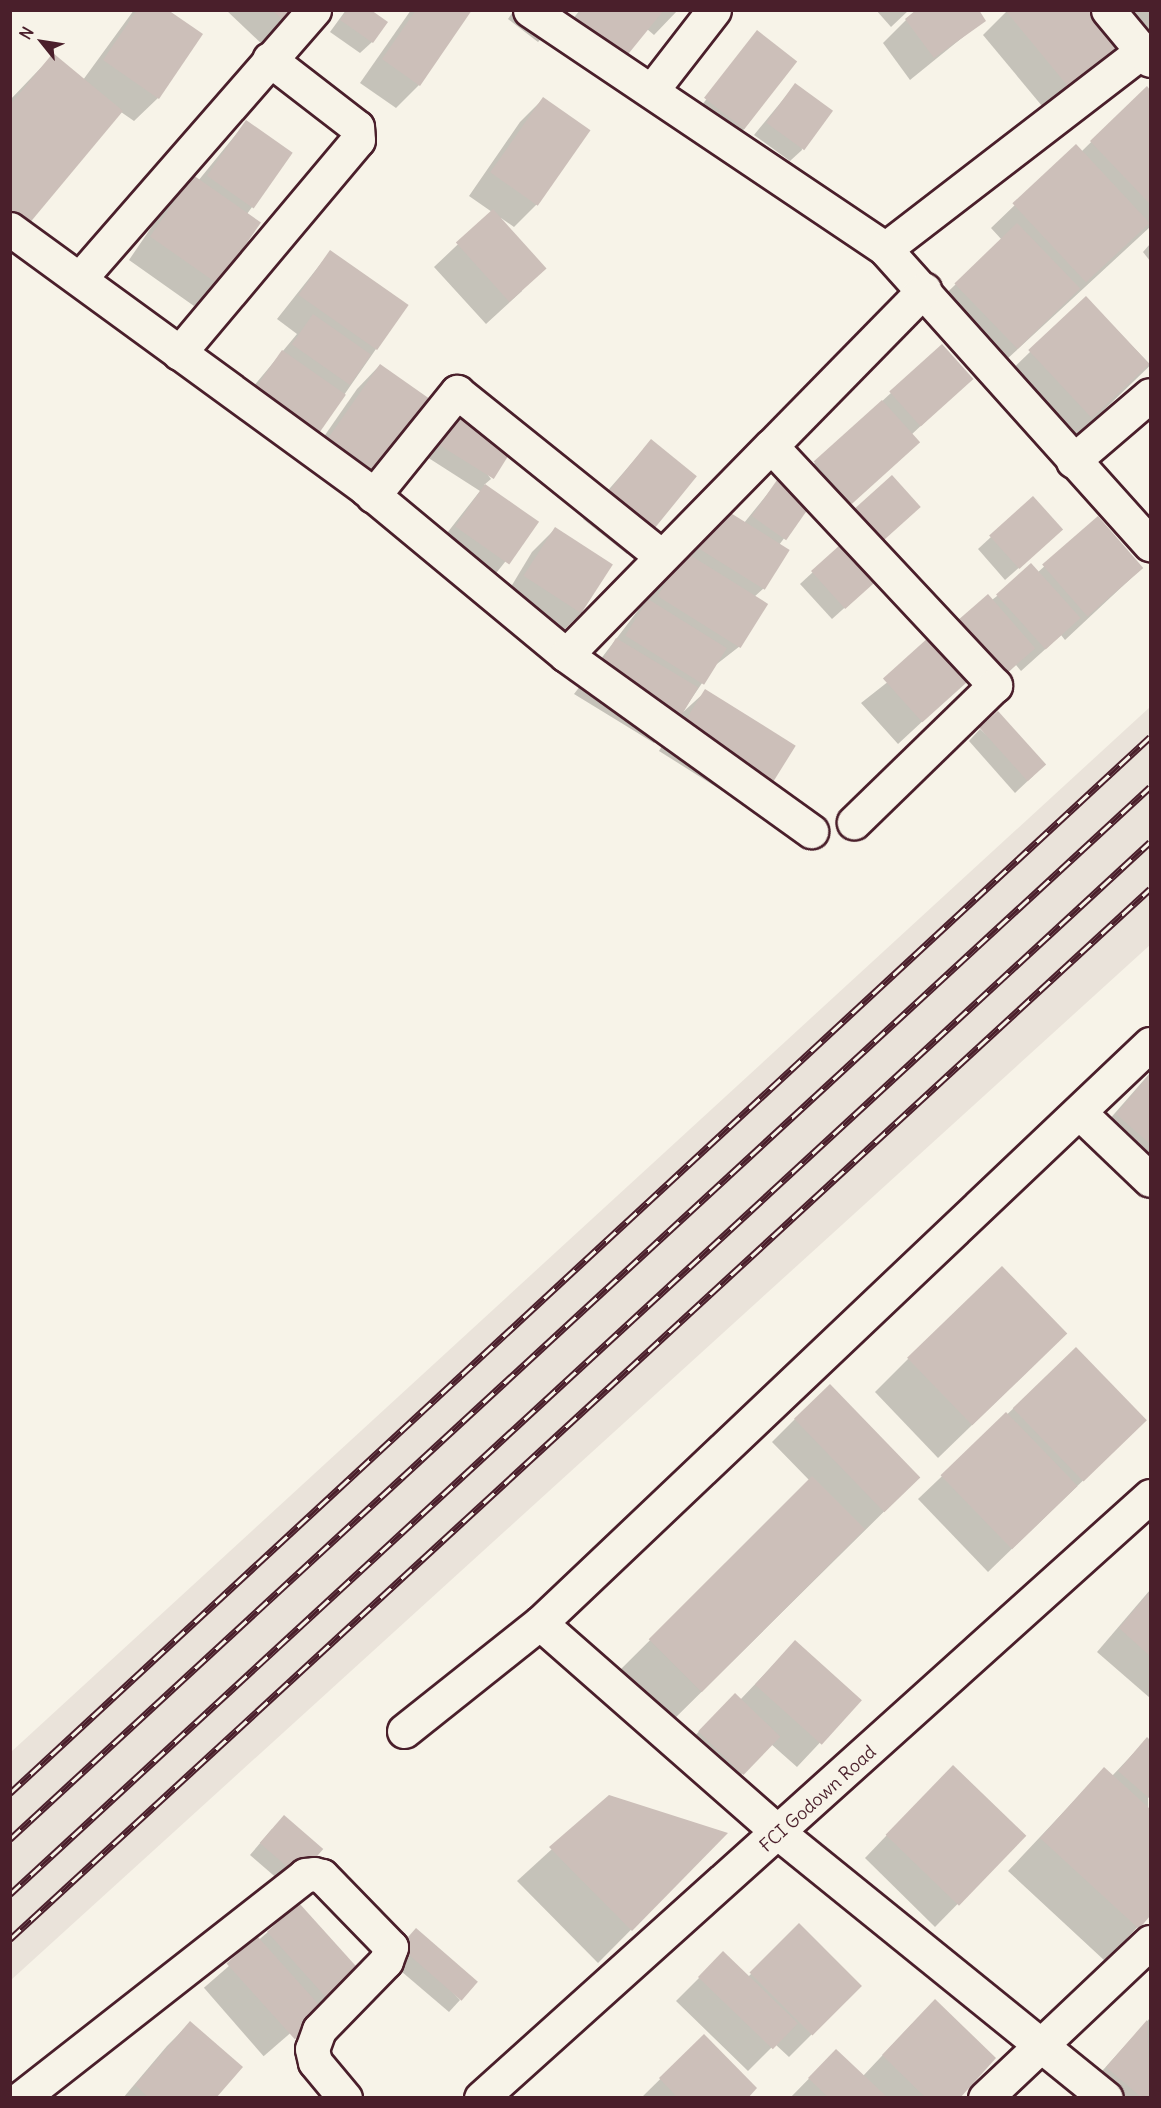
<!DOCTYPE html>
<style>
body{margin:0}
#map{position:relative;width:1161px;height:2108px;overflow:hidden;background:#f7f3e8;font-family:Delius,sans-serif}
div>[style]{position:absolute}
[style*='--x']{left:calc(var(--x)*1px);top:calc(var(--y)*1px);width:calc(var(--w)*1px);rotate:calc(var(--a)*1deg)}
.built>*{inset:0;background:#eae3da}
.shadow>*{inset:0;background:#0003;transform-origin:0 0}
.building>*{inset:0;background:#ccbfb9;transform-origin:0 0}
.roads{filter:drop-shadow(2px 0 #4a1f2b) drop-shadow(-2px 0 #4a1f2b) drop-shadow(0 2px #4a1f2b) drop-shadow(0 -2px #4a1f2b)}
.minor>*{height:33px;margin:-16.5px;padding:0 16.5px;transform-origin:16.5px;border-radius:16.5px;background:#f7f3e8}
.rail>*{height:7px;margin-top:-3.5px;transform-origin:0;background:repeating-linear-gradient(90deg,#f7f3e8 0 14px,#4a1f2b 0 28px);box-sizing:border-box;border-block:2px solid #4a1f2b}
span{translate:-50% -50%;white-space:nowrap;text-align:center;line-height:1.15;-webkit-text-stroke:5px #f7f3e8;paint-order:stroke}
.street-label{font-size:18px;color:#4a1f2b}
.frame{position:absolute;inset:0;border:12px solid #4a1f2b;pointer-events:none}
.north{position:absolute;left:12px;top:12px;width:60px;height:60px;-webkit-text-stroke:4px #f7f3e8;paint-order:stroke;rotate:300deg;font-size:16px;font-weight:700;line-height:24px;text-align:center;color:#4a1f2b}
.north::after{content:'';display:block;margin:auto;width:21px;height:27px;background:#4a1f2b;clip-path:polygon(50% 0,100% 100%,50% 72%,0 100%)}
</style>
<div id="map">
<div class="built">
<div style="clip-path:polygon(1150px 707px,1150px 945px,11px 1980px,11px 1752px)"></div>
</div>
<div class="shadow">
<div style="clip-path:polygon(134px 10px,166px 10px,201px 34px,158px 98px,134px 121px,121px 112px,10px 240px,10px 100px,53px 55px,83px 80px)"></div>
<div style="clip-path:polygon(226px 10px,301px 10px,266px 48px)"></div>
<div style="clip-path:polygon(346px 10px,368px 10px,372px 42px,360px 53px,330px 32px)"></div>
<div style="clip-path:polygon(411px 10px,470px 10px,419px 85px,396px 108px,360px 83px)"></div>
<div style="clip-path:polygon(514px 10px,567px 10px,538px 42px,508px 19px)"></div>
<div style="clip-path:polygon(580px 10px,678px 10px,654px 35px,647px 29px,601px 80px,554px 42px)"></div>
<div style="clip-path:polygon(876px 10px,909px 10px,891px 27px)"></div>
<div style="clip-path:polygon(1008px 10px,1120px 46px,1047px 112px,983px 35px)"></div>
<div style="clip-path:polygon(1127px 10px,1150px 10px,1150px 71px)"></div>
<div style="clip-path:polygon(906px 20px,984px 20px,910px 80px,883px 43px)"></div>
<div style="left:757px;top:32px;width:48px;height:116px;rotate:37deg"></div>
<div style="clip-path:polygon(795px 85px,802px 150px,790px 161px,754px 135px)"></div>
<div style="clip-path:polygon(1146px 88px,1150px 227px,993px 372px,932px 307px,1002px 240px,991px 228px,1076px 146px,1081px 152px)"></div>
<div style="clip-path:polygon(543px 99px,537px 204px,514px 227px,501px 218px,522px 291px,486px 324px,434px 267px,492px 212px,469px 196px,520px 122px)"></div>
<div style="clip-path:polygon(246px 122px,291px 153px,247px 214px,217px 283px,194px 306px,129px 260px,170px 200px,193px 177px,198px 181px)"></div>
<div style="clip-path:polygon(1150px 244px,1150px 261px,1143px 252px)"></div>
<div style="clip-path:polygon(330px 252px,376px 349px,319px 431px,296px 454px,233px 411px,297px 334px,277px 319px)"></div>
<div style="left:1086px;top:298px;width:93px;height:110px;rotate:46deg"></div>
<div style="clip-path:polygon(942px 346px,971px 379px,911px 435px,918px 442px,827px 525px,809px 505px,779px 545px,764px 588px,754px 597px,766px 605px,740px 646px,713px 667px,681px 714px,706px 691px,771px 784px,748px 807px,659px 751px,677px 720px,654px 743px,574px 694px,698px 532px,744px 523px,777px 482px,802px 500px,791px 485px)"></div>
<div style="clip-path:polygon(380px 365px,376px 471px,353px 494px,307px 461px,357px 389px)"></div>
<div style="clip-path:polygon(448px 423px,491px 479px,484px 485px,537px 522px,485px 587px,433px 551px,480px 491px,427px 457px)"></div>
<div style="clip-path:polygon(651px 441px,650px 531px,627px 554px,583px 519px)"></div>
<div style="clip-path:polygon(1033px 498px,1049px 541px,1005px 580px,978px 549px)"></div>
<div style="clip-path:polygon(1098px 518px,1142px 568px,1065px 640px,1061px 635px,1021px 671px,1016px 665px,981px 698px,966px 681px,898px 744px,861px 703px,997px 596px,1037px 573px)"></div>
<div style="clip-path:polygon(555px 529px,582px 612px,559px 635px,503px 600px,532px 552px)"></div>
<div style="clip-path:polygon(840px 547px,860px 594px,832px 619px,800px 584px)"></div>
<div style="clip-path:polygon(980px 729px,1033px 776px,1015px 793px,969px 741px)"></div>
<div style="clip-path:polygon(1150px 1073px,1150px 1188px,1094px 1137px)"></div>
<div style="clip-path:polygon(1076px 1349px,1122px 1443px,988px 1572px,918px 1499px)"></div>
<div style="clip-path:polygon(908px 1359px,1032px 1367px,938px 1458px,875px 1392px)"></div>
<div style="clip-path:polygon(795px 1419px,919px 1477px,668px 1725px,617px 1673px,810px 1481px,772px 1442px)"></div>
<div style="clip-path:polygon(1150px 1590px,1150px 1698px,1097px 1652px)"></div>
<div style="clip-path:polygon(795px 1642px,860px 1700px,797px 1767px,771px 1744px,719px 1797px,676px 1755px,735px 1695px,740px 1700px)"></div>
<div style="clip-path:polygon(1147px 1739px,1150px 1914px,1105px 1961px,1008px 1871px,1104px 1769px,1112px 1776px)"></div>
<div style="clip-path:polygon(930px 1790px,1024px 1836px,935px 1927px,865px 1858px)"></div>
<div style="clip-path:polygon(610px 1796px,726px 1834px,598px 1963px,517px 1881px)"></div>
<div style="clip-path:polygon(272px 1829px,321px 1849px,287px 1887px,250px 1855px)"></div>
<div style="left:299px;top:1905px;width:91px;height:126px;rotate:49deg"></div>
<div style="clip-path:polygon(799px 1926px,860px 1986px,789px 2057px,775px 2044px,748px 2071px,676px 2001px,723px 1954px,748px 1977px)"></div>
<div style="clip-path:polygon(404px 1941px,460px 2000px,449px 2012px,388px 1960px)"></div>
<div style="clip-path:polygon(1150px 2018px,1150px 2098px,1092px 2098px,1084px 2091px)"></div>
<div style="clip-path:polygon(190px 2023px,214px 2098px,123px 2098px,167px 2046px)"></div>
<div style="clip-path:polygon(912px 2024px,958px 2098px,790px 2098px,836px 2051px,863px 2076px)"></div>
<div style="clip-path:polygon(704px 2036px,746px 2098px,641px 2098px)"></div>
</div>
<div class="building">
<div style="clip-path:polygon(137px 10px,168px 10px,203px 34px,159px 99px,103px 60px)"></div>
<div style="clip-path:polygon(272px 10px,303px 10px,290px 26px)"></div>
<div style="clip-path:polygon(347px 10px,371px 10px,388px 22px,373px 43px,340px 20px)"></div>
<div style="clip-path:polygon(416px 10px,472px 10px,420px 86px,382px 59px)"></div>
<div style="clip-path:polygon(582px 10px,664px 10px,625px 58px,576px 18px)"></div>
<div style="clip-path:polygon(916px 10px,979px 10px,986px 21px,934px 58px,905px 19px)"></div>
<div style="clip-path:polygon(1005px 10px,1093px 10px,1122px 46px,1071px 90px)"></div>
<div style="left:757px;top:30px;width:51px;height:86px;rotate:38deg"></div>
<div style="clip-path:polygon(53px 53px,123px 111px,28px 225px,10px 210px,10px 105px)"></div>
<div style="left:795px;top:83px;width:47px;height:49px;rotate:36deg"></div>
<div style="clip-path:polygon(1147px 86px,1150px 90px,1150px 204px,1090px 141px)"></div>
<div style="left:543px;top:97px;width:58px;height:92px;rotate:35deg"></div>
<div style="left:246px;top:120px;width:57px;height:68px;rotate:35deg"></div>
<div style="left:1076px;top:144px;width:108px;height:87px;rotate:47deg"></div>
<div style="left:193px;top:175px;width:83px;height:75px;rotate:35deg"></div>
<div style="left:493px;top:209px;width:80px;height:50px;rotate:48deg"></div>
<div style="left:1017px;top:223px;width:91px;height:87px;rotate:46deg"></div>
<div style="left:330px;top:250px;width:96px;height:55px;rotate:35deg"></div>
<div style="left:1086px;top:296px;width:93px;height:79px;rotate:47deg"></div>
<div style="left:313px;top:314px;width:71px;height:37px;rotate:35deg"></div>
<div style="left:942px;top:344px;width:47px;height:71px;rotate:48deg"></div>
<div style="left:282px;top:350px;width:78px;height:46px;rotate:35deg"></div>
<div style="left:380px;top:364px;width:60px;height:90px;rotate:35deg"></div>
<div style="left:882px;top:400px;width:57px;height:92px;rotate:48deg"></div>
<div style="left:459px;top:410px;width:66px;height:40px;rotate:32deg"></div>
<div style="left:651px;top:439px;width:59px;height:72px;rotate:39deg"></div>
<div style="left:892px;top:475px;width:43px;height:54px;rotate:48deg"></div>
<div style="left:777px;top:480px;width:42px;height:44px;rotate:35deg"></div>
<div style="left:485px;top:484px;width:66px;height:52px;rotate:35deg"></div>
<div style="left:1033px;top:496px;width:45px;height:59px;rotate:48deg"></div>
<div style="left:721px;top:507px;width:81px;height:47px;rotate:32deg"></div>
<div style="left:1098px;top:516px;width:69px;height:74px;rotate:49deg"></div>
<div style="left:555px;top:527px;width:69px;height:58px;rotate:33deg"></div>
<div style="left:840px;top:545px;width:51px;height:39px;rotate:48deg"></div>
<div style="left:685px;top:552px;width:98px;height:52px;rotate:32deg"></div>
<div style="left:1031px;top:563px;width:74px;height:47px;rotate:48deg"></div>
<div style="left:988px;top:594px;width:72px;height:41px;rotate:49deg"></div>
<div style="left:648px;top:599px;width:93px;height:43px;rotate:32deg"></div>
<div style="left:929px;top:637px;width:59px;height:62px;rotate:48deg"></div>
<div style="left:616px;top:638px;width:96px;height:39px;rotate:31deg"></div>
<div style="left:705px;top:689px;width:107px;height:46px;rotate:32deg"></div>
<div style="left:998px;top:711px;width:72px;height:25px;rotate:48deg"></div>
<div style="clip-path:polygon(1150px 1074px,1150px 1144px,1116px 1114px)"></div>
<div style="left:1002px;top:1266px;width:94px;height:132px;rotate:46deg"></div>
<div style="left:1076px;top:1347px;width:102px;height:88px;rotate:46deg"></div>
<div style="left:830px;top:1384px;width:130px;height:50px;rotate:46deg"></div>
<div style="left:1006px;top:1412px;width:103px;height:91px;rotate:46deg"></div>
<div style="left:812px;top:1476px;width:75px;height:231px;rotate:45deg"></div>
<div style="clip-path:polygon(1150px 1591px,1150px 1656px,1119px 1628px)"></div>
<div style="left:795px;top:1640px;width:90px;height:60px;rotate:42deg"></div>
<div style="left:735px;top:1693px;width:63px;height:53px;rotate:44deg"></div>
<div style="clip-path:polygon(1147px 1737px,1150px 1740px,1150px 1799px,1118px 1771px)"></div>
<div style="left:953px;top:1765px;width:102px;height:97px;rotate:44deg"></div>
<div style="clip-path:polygon(1104px 1767px,1150px 1809px,1150px 1916px,1139px 1929px,1040px 1838px)"></div>
<div style="clip-path:polygon(609px 1795px,728px 1833px,632px 1931px,549px 1847px)"></div>
<div style="left:284px;top:1815px;width:52px;height:37px;rotate:41deg"></div>
<div style="left:299px;top:1903px;width:94px;height:43px;rotate:48deg"></div>
<div style="left:799px;top:1923px;width:89px;height:70px;rotate:45deg"></div>
<div style="left:416px;top:1928px;width:82px;height:25px;rotate:41deg"></div>
<div style="left:257px;top:1936px;width:102px;height:41px;rotate:48deg"></div>
<div style="left:723px;top:1951px;width:104px;height:36px;rotate:44deg"></div>
<div style="clip-path:polygon(935px 1999px,996px 2058px,960px 2098px,926px 2098px,882px 2055px)"></div>
<div style="clip-path:polygon(1147px 2020px,1150px 2098px,1142px 2098px,1106px 2067px)"></div>
<div style="clip-path:polygon(190px 2021px,243px 2067px,216px 2098px,149px 2098px,135px 2085px)"></div>
<div style="clip-path:polygon(704px 2034px,757px 2088px,748px 2098px,678px 2098px,659px 2078px)"></div>
<div style="clip-path:polygon(836px 2049px,888px 2098px,829px 2098px,808px 2078px)"></div>
</div>
<div class="roads">
<div class="minor">
<div style="--x:530;--y:10;--w:428;--a:33.9"></div>
<div style="--x:885;--y:249;--w:397;--a:48.1"></div>
<div style="--x:1108;--y:10;--w:53;--a:50.3"></div>
<div style="--x:652;--y:90;--w:101;--a:-52.2"></div>
<div style="--x:10;--y:229;--w:441;--a:36.1"></div>
<div style="--x:366;--y:489;--w:260;--a:39.7"></div>
<div style="--x:566;--y:655;--w:302;--a:35.7"></div>
<div style="--x:885;--y:249;--w:324;--a:-37.6"></div>
<div style="--x:1142;--y:51;--w:12;--a:48"></div>
<div style="--x:82;--y:276;--w:353;--a:-48.9"></div>
<div style="--x:179;--y:353;--w:278;--a:-50"></div>
<div style="--x:358;--y:140;--w:13;--a:-94"></div>
<div style="--x:357;--y:127;--w:111;--a:-142.3"></div>
<div style="--x:771;--y:446;--w:219;--a:-45.6"></div>
<div style="--x:1073;--y:461;--w:101;--a:-40.6"></div>
<div style="--x:373;--y:496;--w:134;--a:-51.1"></div>
<div style="--x:457;--y:392;--w:262;--a:38.8"></div>
<div style="--x:566;--y:655;--w:293;--a:-45.6"></div>
<div style="--x:771;--y:446;--w:328;--a:46.9"></div>
<div style="--x:995;--y:685;--w:197;--a:135.8"></div>
<div style="--x:1081;--y:1114;--w:95;--a:43.7"></div>
<div style="--x:540;--y:1623;--w:320;--a:41.3"></div>
<div style="--x:780;--y:1834;--w:419;--a:39"></div>
<div style="--x:404;--y:1731;--w:174;--a:-38.5"></div>
<div style="--x:540;--y:1623;--w:841;--a:-43.51"></div>
<div style="--x:21;--y:2098;--w:361;--a:-38.1"></div>
<div style="--x:305;--y:1875;--w:9;--a:-6"></div>
<div style="--x:314;--y:1874;--w:8;--a:14"></div>
<div style="--x:322;--y:1876;--w:99;--a:45.8"></div>
<div style="--x:391;--y:1947;--w:15;--a:110"></div>
<div style="--x:386;--y:1961;--w:96;--a:134.2"></div>
<div style="--x:319;--y:2030;--w:20;--a:110"></div>
<div style="--x:312;--y:2049;--w:13;--a:77"></div>
<div style="--x:315;--y:2062;--w:47;--a:50.2"></div>
<div style="--x:481;--y:2098;--w:900;--a:-41.98"></div>
<div style="--x:985;--y:2098;--w:227;--a:-43.4"></div>
</div>
</div>
<div class="rail">
<div style="--x:10;--y:1793;--w:1554;--a:-42.81"></div>
<div style="--x:10;--y:1839;--w:1551;--a:-42.7"></div>
<div style="--x:10;--y:1894;--w:1551;--a:-42.7"></div>
<div style="--x:10;--y:1939;--w:1550;--a:-42.65"></div>
</div>
<div class="street-label">
<span style="left:818px;top:1799px;rotate:-42deg">FCI Godown Road</span>
</div>
<div class="frame"></div>
<div class="north">N</div>
</div>
